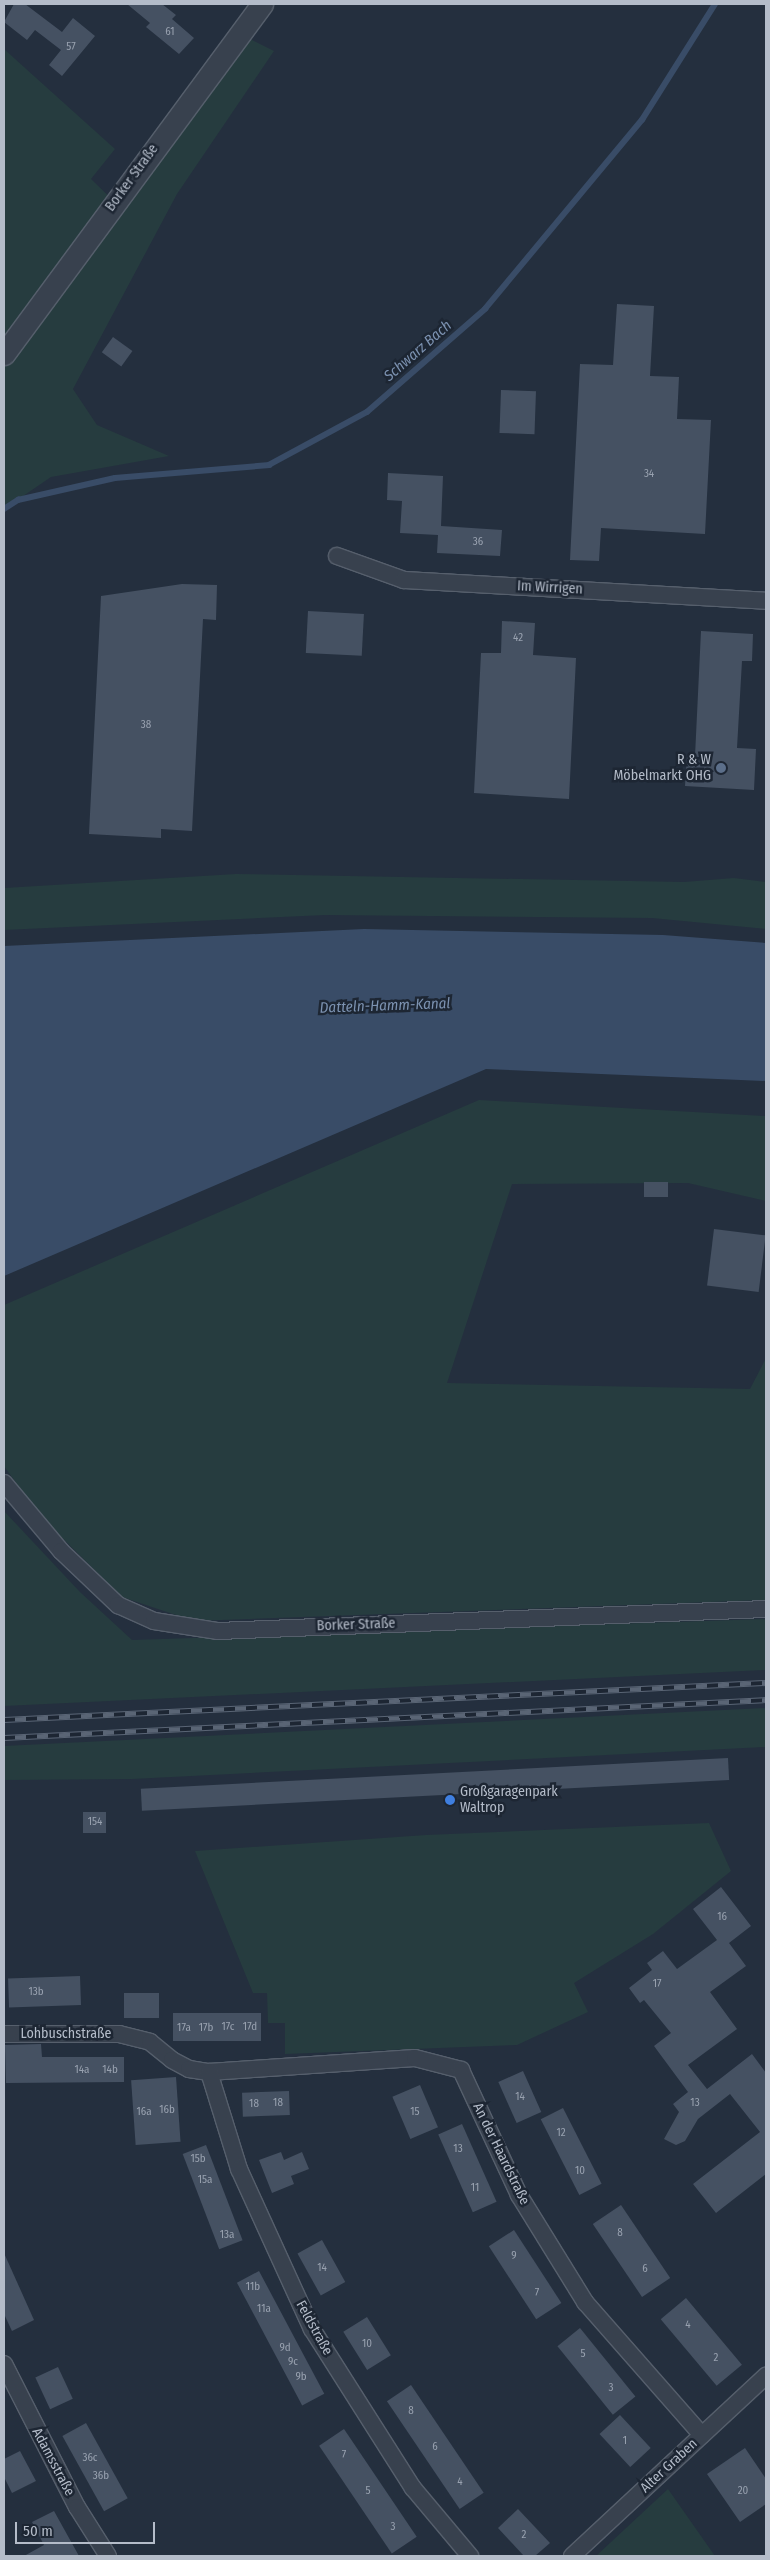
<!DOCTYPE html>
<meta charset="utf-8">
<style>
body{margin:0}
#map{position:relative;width:770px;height:2560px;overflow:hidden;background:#242f3e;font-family:"Fira Sans Condensed",sans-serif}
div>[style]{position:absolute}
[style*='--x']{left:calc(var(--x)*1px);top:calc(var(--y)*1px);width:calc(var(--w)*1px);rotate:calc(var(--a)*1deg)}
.green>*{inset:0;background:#263c3f}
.water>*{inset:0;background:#394c67}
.stream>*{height:5.5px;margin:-2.75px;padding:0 2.75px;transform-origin:2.75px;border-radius:2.75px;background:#394c67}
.building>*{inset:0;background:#455162;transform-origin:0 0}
.roads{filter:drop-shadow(1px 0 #565f6c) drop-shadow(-1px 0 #565f6c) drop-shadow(0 1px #565f6c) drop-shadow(0 -1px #565f6c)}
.minor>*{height:16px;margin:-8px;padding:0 8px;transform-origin:8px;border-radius:8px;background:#38414e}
.tertiary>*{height:21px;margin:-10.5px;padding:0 10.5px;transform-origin:10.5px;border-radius:10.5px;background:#38414e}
.rail>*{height:5.5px;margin-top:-2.75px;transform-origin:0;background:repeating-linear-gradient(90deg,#1d2633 0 11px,#5a6575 0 22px);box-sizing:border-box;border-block:1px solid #5a6575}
.dots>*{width:14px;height:14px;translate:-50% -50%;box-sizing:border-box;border:2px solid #1d2633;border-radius:50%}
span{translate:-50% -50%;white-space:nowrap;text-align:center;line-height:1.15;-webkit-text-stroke:5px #1d2633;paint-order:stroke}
.number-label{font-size:11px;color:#98a1af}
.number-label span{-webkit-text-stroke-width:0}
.street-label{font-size:14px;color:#b4bcc9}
.poi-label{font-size:14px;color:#b4bcc9}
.right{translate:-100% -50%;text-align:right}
.left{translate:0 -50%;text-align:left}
.water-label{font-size:15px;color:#7c92b1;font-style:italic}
.frame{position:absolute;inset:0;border:5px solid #b4bcc9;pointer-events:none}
.scale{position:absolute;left:15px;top:2522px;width:140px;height:22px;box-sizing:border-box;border:2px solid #b4bcc9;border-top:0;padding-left:6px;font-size:15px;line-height:18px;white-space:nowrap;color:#b4bcc9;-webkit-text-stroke:4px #1d2633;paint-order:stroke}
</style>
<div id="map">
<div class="green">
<div style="clip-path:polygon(250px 39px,274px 51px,177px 194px,73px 389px,97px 425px,169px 456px,51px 477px,4px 509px,4px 49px,115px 149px,91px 179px,122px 209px)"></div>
<div style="clip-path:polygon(236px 874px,684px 882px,734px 878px,766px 882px,766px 929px,652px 918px,325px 915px,4px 930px,4px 888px)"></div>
<div style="clip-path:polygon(479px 1100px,766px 1116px,766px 1201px,688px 1183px,512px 1184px,447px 1383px,750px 1389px,766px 1358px,766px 1600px,194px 1621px,122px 1597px,39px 1515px,4px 1466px,4px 1305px)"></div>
<div style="clip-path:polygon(4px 1511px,80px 1592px,132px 1640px,766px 1619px,766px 1670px,4px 1706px)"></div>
<div style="clip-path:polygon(766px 1708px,766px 1747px,132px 1779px,4px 1780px,4px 1746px)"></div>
<div style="clip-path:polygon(709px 1823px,731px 1871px,653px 1934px,574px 1983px,588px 2012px,517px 2045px,285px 2054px,285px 2023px,268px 2023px,267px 1993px,253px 1993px,195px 1851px,426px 1835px)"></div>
<div style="clip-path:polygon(668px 2489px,715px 2556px,596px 2556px)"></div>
</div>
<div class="water">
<div style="clip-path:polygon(364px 929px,663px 935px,766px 943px,766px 1081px,486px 1069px,4px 1276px,4px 946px)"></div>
</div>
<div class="stream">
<div style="--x:4;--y:509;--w:17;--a:-33"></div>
<div style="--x:18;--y:500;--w:99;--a:-12.8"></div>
<div style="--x:115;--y:478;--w:155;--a:-4.8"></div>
<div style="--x:269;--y:465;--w:111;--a:-28.4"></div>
<div style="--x:367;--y:412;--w:157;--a:-41.1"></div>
<div style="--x:485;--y:309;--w:246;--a:-50.3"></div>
<div style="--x:642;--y:120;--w:137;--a:-57.8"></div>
</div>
<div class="building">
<div style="clip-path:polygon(14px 4px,25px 4px,62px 32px,73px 18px,95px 36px,62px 76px,49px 65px,61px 50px,35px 30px,27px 40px,4px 22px)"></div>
<div style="clip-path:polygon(127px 4px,162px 4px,176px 15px,172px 19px,194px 38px,179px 54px,146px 27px,150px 23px)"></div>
<div style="clip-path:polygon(617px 304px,654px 306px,650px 376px,679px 377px,677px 419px,711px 420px,705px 534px,601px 528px,599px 561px,570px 560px,580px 364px,613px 365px)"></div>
<div style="left:113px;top:337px;width:24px;height:19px;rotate:36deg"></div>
<div style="left:501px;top:390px;width:35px;height:43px;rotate:2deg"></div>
<div style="clip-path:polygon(388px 473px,443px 476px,441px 526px,502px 530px,500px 556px,437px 553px,438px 535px,400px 533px,402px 501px,387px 500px)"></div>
<div style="clip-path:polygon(182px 584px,217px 585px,216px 620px,203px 619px,192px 831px,161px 829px,161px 838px,89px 834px,101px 596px)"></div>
<div style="left:308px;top:611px;width:56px;height:42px;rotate:3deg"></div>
<div style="clip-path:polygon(502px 621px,535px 623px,533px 655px,576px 658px,569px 799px,474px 793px,481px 653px,501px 653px)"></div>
<div style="clip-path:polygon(701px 631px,753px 634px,752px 661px,742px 661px,737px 748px,756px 749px,754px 790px,685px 786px,687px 756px,695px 756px)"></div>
<div style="left:644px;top:1182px;width:24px;height:15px"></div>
<div style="left:714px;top:1229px;width:52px;height:57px;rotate:7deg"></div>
<div style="left:728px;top:1758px;width:22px;height:588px;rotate:87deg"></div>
<div style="left:106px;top:1812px;width:21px;height:23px;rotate:90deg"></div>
<div style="clip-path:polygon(721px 1887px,751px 1926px,729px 1943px,746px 1966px,710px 1992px,737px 2029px,688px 2065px,707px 2089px,752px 2054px,766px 2073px,766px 2174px,716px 2213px,693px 2184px,760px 2132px,730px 2094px,698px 2119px,685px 2141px,676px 2145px,664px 2139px,679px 2112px,673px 2104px,688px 2092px,654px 2046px,671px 2033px,644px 2000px,640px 2003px,629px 1988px,652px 1970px,647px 1963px,663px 1951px,677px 1969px,717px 1940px,693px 1909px)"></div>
<div style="left:80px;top:1976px;width:29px;height:72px;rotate:88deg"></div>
<div style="left:124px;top:1993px;width:35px;height:25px"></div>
<div style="left:261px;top:2013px;width:28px;height:88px;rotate:90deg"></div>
<div style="clip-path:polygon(41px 2044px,42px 2057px,124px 2057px,124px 2082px,6px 2083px,5px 2045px)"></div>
<div style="left:523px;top:2071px;width:45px;height:27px;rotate:66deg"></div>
<div style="left:176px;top:2077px;width:65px;height:45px;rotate:86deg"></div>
<div style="left:420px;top:2085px;width:46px;height:30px;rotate:67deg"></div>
<div style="left:289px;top:2091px;width:24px;height:47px;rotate:88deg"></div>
<div style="left:563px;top:2108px;width:85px;height:25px;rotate:63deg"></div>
<div style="left:462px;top:2124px;width:85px;height:26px;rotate:66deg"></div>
<div style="left:206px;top:2145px;width:102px;height:25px;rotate:69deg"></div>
<div style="clip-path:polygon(281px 2152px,284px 2160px,302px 2152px,309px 2169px,291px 2176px,294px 2184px,272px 2193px,259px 2160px)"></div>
<div style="left:621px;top:2205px;width:88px;height:34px;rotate:56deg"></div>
<div style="left:514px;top:2230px;width:87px;height:30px;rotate:57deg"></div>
<div style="left:322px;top:2240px;width:48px;height:28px;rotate:61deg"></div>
<div style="clip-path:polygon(4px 2253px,34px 2320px,12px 2331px,4px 2314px)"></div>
<div style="left:259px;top:2271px;width:139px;height:25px;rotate:62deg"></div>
<div style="left:686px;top:2298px;width:87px;height:33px;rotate:50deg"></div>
<div style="left:367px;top:2317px;width:45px;height:28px;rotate:58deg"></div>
<div style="left:580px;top:2328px;width:88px;height:29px;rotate:51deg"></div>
<div style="left:58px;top:2367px;width:35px;height:25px;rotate:65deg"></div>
<div style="left:411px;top:2385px;width:130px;height:29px;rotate:56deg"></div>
<div style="left:620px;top:2415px;width:45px;height:28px;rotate:47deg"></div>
<div style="left:86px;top:2423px;width:86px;height:27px;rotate:61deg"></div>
<div style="left:344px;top:2429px;width:130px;height:30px;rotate:56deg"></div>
<div style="clip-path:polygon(745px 2448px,766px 2479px,766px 2504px,740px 2522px,707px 2474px)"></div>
<div style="clip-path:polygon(20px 2451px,36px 2481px,12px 2493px,4px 2477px,4px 2459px)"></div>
<div style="clip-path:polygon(518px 2509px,550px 2543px,535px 2556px,524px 2556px,498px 2528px)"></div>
<div style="clip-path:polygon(54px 2511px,79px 2556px,24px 2556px,44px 2545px,32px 2522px)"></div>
</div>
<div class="roads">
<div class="minor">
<div style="--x:337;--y:556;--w:71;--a:19.7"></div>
<div style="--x:404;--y:580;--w:363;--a:3.3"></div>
<div style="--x:4;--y:1483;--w:89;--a:50"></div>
<div style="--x:61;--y:1551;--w:79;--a:43.5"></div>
<div style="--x:118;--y:1605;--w:39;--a:24"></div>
<div style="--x:154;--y:1621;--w:65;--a:8.9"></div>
<div style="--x:218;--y:1631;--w:548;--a:-2.3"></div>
<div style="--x:4;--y:2034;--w:115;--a:0"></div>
<div style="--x:119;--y:2034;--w:32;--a:14"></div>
<div style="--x:150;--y:2042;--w:28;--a:39"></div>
<div style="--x:172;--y:2060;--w:19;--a:28"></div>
<div style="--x:189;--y:2069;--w:20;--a:9"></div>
<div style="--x:209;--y:2072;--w:206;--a:-3.9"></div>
<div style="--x:415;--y:2058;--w:48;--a:14.6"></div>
<div style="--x:461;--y:2070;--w:138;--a:65.1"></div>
<div style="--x:519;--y:2195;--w:126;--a:58.3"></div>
<div style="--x:585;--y:2302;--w:177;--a:48.7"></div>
<div style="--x:209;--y:2072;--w:102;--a:72.8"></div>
<div style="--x:239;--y:2169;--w:176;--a:65.5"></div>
<div style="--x:312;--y:2329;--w:188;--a:57.6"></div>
<div style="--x:413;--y:2488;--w:89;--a:50"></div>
<div style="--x:4;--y:2364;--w:161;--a:63"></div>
<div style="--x:77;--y:2507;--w:58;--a:57.7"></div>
<div style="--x:572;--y:2556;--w:265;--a:-42.9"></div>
</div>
<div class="tertiary">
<div style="--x:4;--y:354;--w:435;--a:-53.6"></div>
</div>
</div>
<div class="rail">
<div style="--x:4;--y:1720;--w:763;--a:-2.78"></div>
<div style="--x:4;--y:1738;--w:763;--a:-2.85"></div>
</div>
<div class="dots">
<div style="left:721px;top:768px;background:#5c6f8a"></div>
<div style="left:450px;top:1800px;background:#3f7fe0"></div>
</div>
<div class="number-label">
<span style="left:170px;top:32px">61</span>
<span style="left:71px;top:47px">57</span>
<span style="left:649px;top:474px">34</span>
<span style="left:478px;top:542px">36</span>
<span style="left:518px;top:638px">42</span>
<span style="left:146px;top:725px">38</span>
<span style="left:95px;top:1822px">154</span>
<span style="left:722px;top:1917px">16</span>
<span style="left:657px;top:1984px">17</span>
<span style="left:36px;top:1992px">13b</span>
<span style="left:228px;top:2027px">17c</span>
<span style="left:250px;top:2027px">17d</span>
<span style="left:184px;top:2028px">17a</span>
<span style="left:206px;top:2028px">17b</span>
<span style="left:82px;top:2070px">14a</span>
<span style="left:110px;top:2070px">14b</span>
<span style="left:520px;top:2097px">14</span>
<span style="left:278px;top:2103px">18</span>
<span style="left:695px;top:2103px">13</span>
<span style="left:254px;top:2104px">18</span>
<span style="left:167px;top:2110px">16b</span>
<span style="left:144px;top:2112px">16a</span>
<span style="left:415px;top:2112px">15</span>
<span style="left:561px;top:2133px">12</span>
<span style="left:458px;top:2149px">13</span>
<span style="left:198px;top:2159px">15b</span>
<span style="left:580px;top:2171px">10</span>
<span style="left:205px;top:2180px">15a</span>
<span style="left:475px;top:2188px">11</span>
<span style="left:620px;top:2233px">8</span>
<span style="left:227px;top:2235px">13a</span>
<span style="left:514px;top:2256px">9</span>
<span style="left:322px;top:2268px">14</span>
<span style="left:645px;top:2269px">6</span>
<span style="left:253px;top:2287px">11b</span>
<span style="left:537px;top:2293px">7</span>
<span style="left:264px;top:2309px">11a</span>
<span style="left:688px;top:2325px">4</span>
<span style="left:367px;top:2344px">10</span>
<span style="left:285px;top:2348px">9d</span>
<span style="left:583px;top:2354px">5</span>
<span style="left:716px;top:2358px">2</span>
<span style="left:293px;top:2362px">9c</span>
<span style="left:301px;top:2377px">9b</span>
<span style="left:611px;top:2388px">3</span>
<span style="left:411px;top:2411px">8</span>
<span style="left:625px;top:2441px">1</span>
<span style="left:435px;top:2447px">6</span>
<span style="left:344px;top:2455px">7</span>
<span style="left:90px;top:2458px">36c</span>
<span style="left:101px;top:2476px">36b</span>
<span style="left:460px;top:2482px">4</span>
<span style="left:368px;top:2491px">5</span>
<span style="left:743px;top:2491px">20</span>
<span style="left:393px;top:2527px">3</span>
<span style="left:524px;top:2535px">2</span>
</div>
<div class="street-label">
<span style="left:132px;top:178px;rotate:-54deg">Borker Straße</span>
<span style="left:550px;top:588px;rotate:3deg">Im Wirrigen</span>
<span style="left:356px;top:1625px;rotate:-2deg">Borker Straße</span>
<span style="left:66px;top:2034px">Lohbuschstraße</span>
<span style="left:501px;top:2154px;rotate:64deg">An der Haardstraße</span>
<span style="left:314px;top:2328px;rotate:61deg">Feldstraße</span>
<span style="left:53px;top:2462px;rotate:62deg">Adamsstraße</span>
<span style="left:669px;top:2466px;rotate:-43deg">Alter Graben</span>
</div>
<div class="poi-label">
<span class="right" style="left:711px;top:768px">R &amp; W<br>Möbelmarkt OHG</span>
<span class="left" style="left:460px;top:1800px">Großgaragenpark<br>Waltrop</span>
</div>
<div class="water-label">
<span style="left:418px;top:351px;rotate:-41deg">Schwarz Bach</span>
<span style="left:385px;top:1006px;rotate:-2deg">Datteln-Hamm-Kanal</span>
</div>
<div class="frame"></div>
<div class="scale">50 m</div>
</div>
